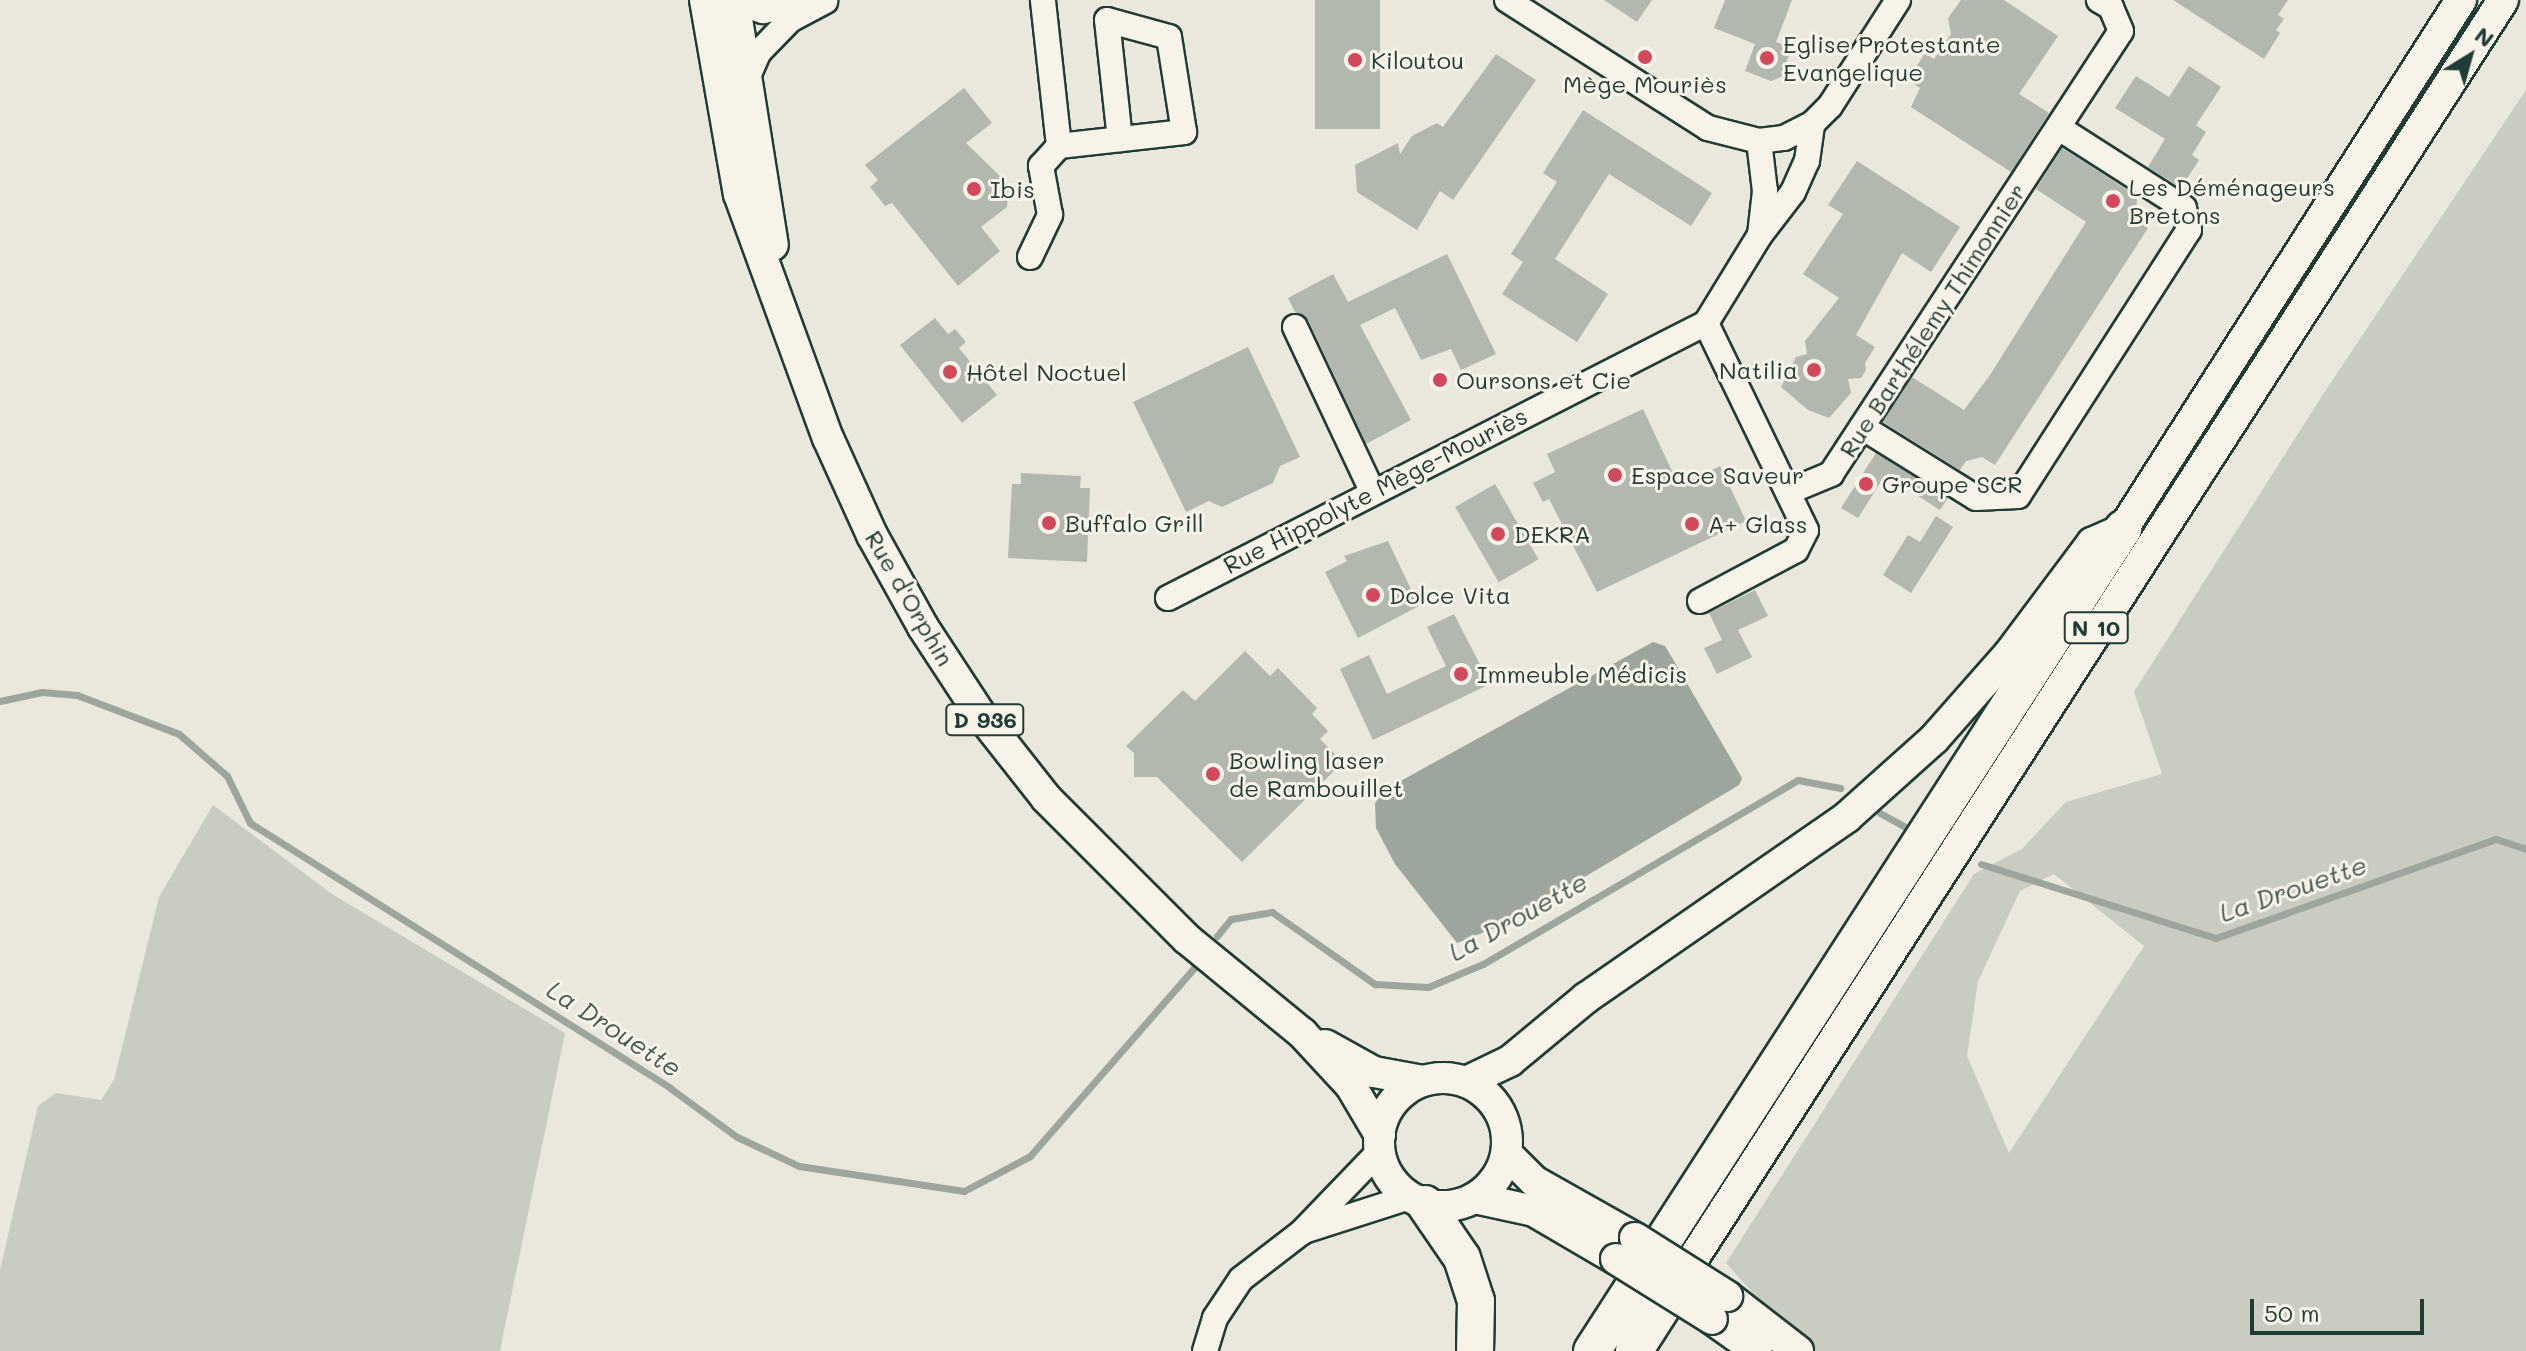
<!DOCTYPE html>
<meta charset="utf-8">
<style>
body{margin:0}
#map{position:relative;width:2526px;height:1351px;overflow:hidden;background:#eae8dd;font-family:Mali,sans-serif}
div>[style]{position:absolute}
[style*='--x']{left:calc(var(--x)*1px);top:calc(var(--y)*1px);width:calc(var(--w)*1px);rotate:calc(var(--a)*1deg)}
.green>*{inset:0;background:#c8ccc1}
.water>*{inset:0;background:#9ca69c}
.stream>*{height:7px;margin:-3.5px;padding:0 3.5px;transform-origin:3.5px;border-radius:3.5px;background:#9ca69c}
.building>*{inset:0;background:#b2b8ae;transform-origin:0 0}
.roads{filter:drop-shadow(2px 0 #1f3d34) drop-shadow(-2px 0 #1f3d34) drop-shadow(0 2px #1f3d34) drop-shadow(0 -2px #1f3d34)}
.minor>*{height:24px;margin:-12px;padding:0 12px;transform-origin:12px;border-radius:12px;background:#f7f3e8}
.major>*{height:30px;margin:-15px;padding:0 15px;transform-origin:15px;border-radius:15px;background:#f7f3e8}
.major>.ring{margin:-15px;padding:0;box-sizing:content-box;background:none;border:30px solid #f7f3e8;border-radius:50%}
.highway>*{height:36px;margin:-18px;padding:0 18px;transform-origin:18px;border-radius:18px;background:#f7f3e8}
.bridges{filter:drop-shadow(2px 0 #1f3d34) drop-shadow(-2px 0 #1f3d34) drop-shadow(0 2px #1f3d34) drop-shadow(0 -2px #1f3d34)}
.major-bridge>*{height:30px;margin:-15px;padding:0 15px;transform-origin:15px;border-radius:15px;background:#f7f3e8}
.dots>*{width:22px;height:22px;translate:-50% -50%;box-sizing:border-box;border:4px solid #f7f3e8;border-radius:50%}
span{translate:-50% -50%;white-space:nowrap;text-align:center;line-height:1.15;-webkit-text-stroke:6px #f7f3e8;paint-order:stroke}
.shield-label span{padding:2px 6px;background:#f7f3e8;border:2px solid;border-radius:6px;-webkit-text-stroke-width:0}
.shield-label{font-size:22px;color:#1f3d34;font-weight:700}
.poi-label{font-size:24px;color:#1f3d34}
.left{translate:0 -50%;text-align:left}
.right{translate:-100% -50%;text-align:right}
.street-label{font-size:24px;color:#1f3d34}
.water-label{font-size:26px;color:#445c53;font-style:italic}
.north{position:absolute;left:2430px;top:16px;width:80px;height:80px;-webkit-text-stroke:6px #f7f3e8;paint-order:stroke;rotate:37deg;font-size:22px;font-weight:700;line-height:32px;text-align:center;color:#1f3d34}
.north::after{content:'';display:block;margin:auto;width:28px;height:36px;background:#1f3d34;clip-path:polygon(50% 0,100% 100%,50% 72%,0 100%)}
.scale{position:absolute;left:2250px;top:1299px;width:174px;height:36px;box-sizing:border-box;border:4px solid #1f3d34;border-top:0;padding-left:10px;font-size:24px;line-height:28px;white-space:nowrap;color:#1f3d34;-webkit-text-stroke:6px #f7f3e8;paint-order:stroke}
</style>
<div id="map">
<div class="green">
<div style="clip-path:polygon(evenodd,2526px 90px,2526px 1351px,1805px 1351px,1726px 1263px,1974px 874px,2022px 849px,2066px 802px,2162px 774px,2134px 692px,2320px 399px,2526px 90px,2054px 874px,2144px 946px,2009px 1153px,1967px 1056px,1978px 981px,2020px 891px,2054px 874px)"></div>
<div style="clip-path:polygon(213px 805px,332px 894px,565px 1033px,500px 1351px,0 1351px,0 1270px,38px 1106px,56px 1093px,101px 1100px,114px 1080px,159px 897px)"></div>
</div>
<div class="water">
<div style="clip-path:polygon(1653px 642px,1665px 646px,1674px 661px,1730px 757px,1742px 778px,1739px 785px,1507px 923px,1457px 943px,1395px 864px,1376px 828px,1375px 803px,1386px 789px)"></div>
</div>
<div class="stream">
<div style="--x:0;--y:701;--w:43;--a:-12.1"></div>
<div style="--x:42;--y:692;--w:35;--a:5"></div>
<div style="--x:77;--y:695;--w:109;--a:20.9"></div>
<div style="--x:179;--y:734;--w:64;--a:41.2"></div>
<div style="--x:227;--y:776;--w:52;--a:63.9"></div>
<div style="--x:250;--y:823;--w:497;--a:32.2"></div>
<div style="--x:670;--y:1088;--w:83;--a:36.2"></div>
<div style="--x:737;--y:1137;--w:68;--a:25.1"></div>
<div style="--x:799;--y:1166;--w:167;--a:8.6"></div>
<div style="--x:964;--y:1191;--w:75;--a:-27.9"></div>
<div style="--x:1030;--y:1156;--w:249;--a:-48.9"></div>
<div style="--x:1880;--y:813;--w:38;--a:29"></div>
<div style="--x:1981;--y:864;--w:246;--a:17.5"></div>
<div style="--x:2216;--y:938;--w:297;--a:-19.5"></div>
<div style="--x:2496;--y:839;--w:32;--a:18"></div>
<div style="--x:1217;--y:936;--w:22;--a:-51"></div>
<div style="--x:1231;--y:919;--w:42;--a:-9.7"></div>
<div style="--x:1272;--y:912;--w:126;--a:35"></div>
<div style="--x:1375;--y:984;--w:53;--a:3.2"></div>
<div style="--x:1428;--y:987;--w:60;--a:-22.7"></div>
<div style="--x:1483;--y:964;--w:365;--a:-30.3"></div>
<div style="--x:1798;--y:780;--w:43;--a:10.8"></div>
</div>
<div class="building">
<div style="left:1315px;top:0;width:65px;height:129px"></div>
<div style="clip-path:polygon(1604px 0,1652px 0,1637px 22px)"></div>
<div style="clip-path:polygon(1725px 0,1792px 0,1776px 42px,1792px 47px,1781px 77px,1771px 81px,1745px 71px,1755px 44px,1714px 28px)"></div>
<div style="clip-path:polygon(1961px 0,2004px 0,2058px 36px,2019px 94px,2049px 113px,2011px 172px,1911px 107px,1920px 88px,1908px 80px,1925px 53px,1934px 59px,1951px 34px,1948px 18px)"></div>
<div style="clip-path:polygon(2173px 0,2288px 0,2278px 15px,2284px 19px,2276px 30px,2280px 33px,2264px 59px)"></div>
<div style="clip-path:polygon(1496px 54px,1536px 80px,1453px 200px,1440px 191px,1417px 230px,1357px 192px,1355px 165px,1398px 143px,1400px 154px,1412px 136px,1437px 123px,1443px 127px)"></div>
<div style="clip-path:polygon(2189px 66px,2221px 87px,2196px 125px,2206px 132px,2192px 155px,2199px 160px,2181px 188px,2148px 167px,2165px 139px,2115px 108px,2136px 76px,2169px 97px)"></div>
<div style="clip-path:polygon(964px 88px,992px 123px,966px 143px,1009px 185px,1007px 207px,981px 227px,1000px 251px,958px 286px,892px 203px,885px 206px,870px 187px,878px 180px,865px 165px)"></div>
<div style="clip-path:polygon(1583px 110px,1712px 193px,1691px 226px,1609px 174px,1555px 259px,1608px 294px,1577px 342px,1502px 294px,1523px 262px,1511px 254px,1557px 182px,1543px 173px)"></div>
<div style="clip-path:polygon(2062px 148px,2137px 196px,2136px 220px,2148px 228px,1995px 465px,1982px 457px,1966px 461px,1960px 470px,1883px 422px,1912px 377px,1964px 410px,1990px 375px,2086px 222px,2036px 189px)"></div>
<div style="clip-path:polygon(1857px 161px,1960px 227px,1931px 272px,1902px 253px,1856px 335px,1875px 347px,1865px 363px,1866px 370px,1861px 378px,1848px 379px,1851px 393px,1829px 418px,1808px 410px,1781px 387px,1796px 357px,1807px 354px,1805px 341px,1839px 298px,1803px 274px,1843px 214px,1828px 205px)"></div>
<div style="clip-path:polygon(1447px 254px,1496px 354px,1461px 370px,1451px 349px,1421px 360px,1395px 308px,1360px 325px,1411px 420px,1366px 444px,1309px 321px,1295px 312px,1288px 298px,1333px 274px,1348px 302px)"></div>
<div style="clip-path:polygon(935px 318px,948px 334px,955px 329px,966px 342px,959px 348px,997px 395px,962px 423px,900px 345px)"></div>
<div style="clip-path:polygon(1248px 347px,1300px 457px,1280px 466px,1273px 483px,1222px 507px,1209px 501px,1186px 512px,1133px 402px)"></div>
<div style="clip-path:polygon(1643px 409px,1679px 486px,1720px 466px,1746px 521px,1597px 592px,1549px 499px,1543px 502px,1533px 483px,1555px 472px,1547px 454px)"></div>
<div style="clip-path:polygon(1876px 453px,1948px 498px,1940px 510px,1885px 475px,1858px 518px,1841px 508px)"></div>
<div style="clip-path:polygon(1021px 473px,1081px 476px,1080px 488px,1090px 488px,1087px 562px,1008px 558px,1012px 484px,1021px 484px)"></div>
<div style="left:1495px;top:484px;width:87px;height:46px;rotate:60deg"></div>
<div style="clip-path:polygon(1936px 516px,1953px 527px,1911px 593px,1883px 575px,1908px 535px,1920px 542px)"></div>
<div style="clip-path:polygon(1388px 541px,1419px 606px,1358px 638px,1325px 572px,1347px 561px,1344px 556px)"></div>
<div style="clip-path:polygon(1755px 590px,1768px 616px,1738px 630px,1752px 657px,1717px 674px,1704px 648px,1722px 640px,1709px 613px)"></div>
<div style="clip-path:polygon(1454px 614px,1490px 684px,1373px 740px,1340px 669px,1369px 655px,1387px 694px,1446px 666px,1427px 627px)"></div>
<div style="clip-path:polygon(1245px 651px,1270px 676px,1278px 668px,1317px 708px,1312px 714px,1328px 731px,1320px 739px,1343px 762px,1242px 862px,1157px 777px,1134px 777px,1134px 753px,1126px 746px,1183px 690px,1195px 701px)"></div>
</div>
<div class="roads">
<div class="minor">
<div style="--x:732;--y:0;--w:33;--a:20"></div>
<div style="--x:763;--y:11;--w:45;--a:-10.3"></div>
<div style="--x:1507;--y:0;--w:238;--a:32.5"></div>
<div style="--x:1708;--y:128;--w:53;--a:14.3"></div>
<div style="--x:1759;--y:141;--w:25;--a:-7"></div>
<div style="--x:1784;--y:138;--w:31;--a:-27"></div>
<div style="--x:1812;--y:124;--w:25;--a:-45"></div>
<div style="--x:1830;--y:106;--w:126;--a:-57.3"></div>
<div style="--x:745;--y:83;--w:34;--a:-66"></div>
<div style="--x:759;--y:52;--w:45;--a:-45.9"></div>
<div style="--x:790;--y:20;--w:40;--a:-28"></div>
<div style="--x:1759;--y:141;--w:50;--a:83.2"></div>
<div style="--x:1765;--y:191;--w:44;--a:96.5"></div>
<div style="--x:1760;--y:235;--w:54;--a:-52.5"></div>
<div style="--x:1793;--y:192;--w:34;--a:-66"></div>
<div style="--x:1807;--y:161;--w:37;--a:-82"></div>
<div style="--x:1059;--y:146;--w:126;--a:-6.4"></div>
<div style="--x:1184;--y:132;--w:96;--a:-99"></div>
<div style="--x:1169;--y:37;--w:64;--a:-164.7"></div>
<div style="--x:1107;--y:20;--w:120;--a:83.8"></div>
<div style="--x:1030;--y:257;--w:47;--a:-64.5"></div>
<div style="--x:1050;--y:215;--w:50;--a:-100.4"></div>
<div style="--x:1041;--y:166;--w:27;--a:-48"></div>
<div style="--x:1059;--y:146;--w:147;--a:-96.3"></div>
<div style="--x:1295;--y:327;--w:181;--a:64.8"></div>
<div style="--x:1862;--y:427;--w:134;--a:31.9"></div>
<div style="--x:1976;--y:498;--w:42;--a:-2.7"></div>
<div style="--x:2018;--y:496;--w:316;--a:-57.3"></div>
<div style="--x:2189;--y:230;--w:23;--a:-103"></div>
<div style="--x:2184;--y:208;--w:148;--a:-147.4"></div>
<div style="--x:1788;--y:492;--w:47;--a:-22.7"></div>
<div style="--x:1831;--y:474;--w:529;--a:-56.79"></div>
<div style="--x:2121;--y:31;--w:26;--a:-113"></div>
<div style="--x:2111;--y:7;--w:14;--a:-150"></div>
<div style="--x:1168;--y:598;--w:604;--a:-27.07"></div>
<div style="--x:1706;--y:323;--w:103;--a:-58.5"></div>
<div style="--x:1700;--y:601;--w:109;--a:-28"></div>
<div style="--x:1796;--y:550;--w:22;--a:-63"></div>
<div style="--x:1806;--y:530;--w:230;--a:-115.8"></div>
<div style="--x:1304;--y:1231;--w:111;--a:-17.8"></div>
<div style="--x:1205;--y:1351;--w:34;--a:-73"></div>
<div style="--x:1215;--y:1318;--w:47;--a:-56.3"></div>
<div style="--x:1241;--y:1279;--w:77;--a:-37.6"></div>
<div style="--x:1302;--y:1232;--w:112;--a:-46.1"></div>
</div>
<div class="major">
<div style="--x:705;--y:0;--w:197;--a:80.1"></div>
<div style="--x:739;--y:194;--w:260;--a:70"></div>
<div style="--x:828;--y:438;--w:107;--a:65.6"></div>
<div style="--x:872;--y:535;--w:105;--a:61"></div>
<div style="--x:923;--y:627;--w:104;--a:56.8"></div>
<div style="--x:980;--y:714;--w:107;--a:51.8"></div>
<div style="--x:1046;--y:798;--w:199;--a:45"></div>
<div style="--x:1187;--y:939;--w:149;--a:39.3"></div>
<div style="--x:1302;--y:1033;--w:72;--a:47.2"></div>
<div style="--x:1351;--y:1086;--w:57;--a:59.4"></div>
<div style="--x:734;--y:0;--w:248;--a:81"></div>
<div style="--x:1325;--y:1045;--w:56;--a:28.9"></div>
<div style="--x:1374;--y:1072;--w:50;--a:10.4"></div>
<div class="ring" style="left:1379px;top:1078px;width:98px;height:98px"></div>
<div style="--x:1466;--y:1082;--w:49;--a:-25.5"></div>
<div style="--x:1510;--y:1061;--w:99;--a:-39.7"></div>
<div style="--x:1586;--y:998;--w:318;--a:-34.7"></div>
<div style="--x:1847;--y:817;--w:117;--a:-41.9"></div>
<div style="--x:1934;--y:739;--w:113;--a:-48.6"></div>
<div style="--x:2009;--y:654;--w:139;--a:-53.2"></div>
<div style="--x:2092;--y:543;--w:34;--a:-24"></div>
<div style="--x:2123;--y:529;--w:628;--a:-57.42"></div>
<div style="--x:1507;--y:1154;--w:38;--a:45"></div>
<div style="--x:1534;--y:1181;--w:116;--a:29.4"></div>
<div style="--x:1475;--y:1198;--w:60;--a:12.4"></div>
<div style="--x:1534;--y:1211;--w:95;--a:30.3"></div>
<div style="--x:1692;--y:1289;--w:30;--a:-88"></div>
<div style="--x:1693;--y:1259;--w:1497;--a:-57.24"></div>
<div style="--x:1727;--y:1296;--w:90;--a:37.8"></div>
<div style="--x:1712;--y:1319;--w:55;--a:35.4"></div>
</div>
<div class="highway">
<div style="--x:1425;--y:1204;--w:65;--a:55.6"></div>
<div style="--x:1462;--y:1258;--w:45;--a:72"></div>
<div style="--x:1476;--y:1301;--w:50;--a:91.1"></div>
<div style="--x:1592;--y:1351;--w:979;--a:-57.14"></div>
<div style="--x:1634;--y:1351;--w:102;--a:-57.4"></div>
</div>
</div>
<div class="bridges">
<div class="major-bridge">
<div style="--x:1635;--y:1238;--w:109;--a:32.2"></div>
<div style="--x:1616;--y:1259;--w:113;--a:32"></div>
</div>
</div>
<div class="dots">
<div style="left:1645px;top:57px;background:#d1495b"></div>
<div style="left:1767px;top:58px;background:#d1495b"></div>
<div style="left:1355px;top:60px;background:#d1495b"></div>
<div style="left:974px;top:189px;background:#d1495b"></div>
<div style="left:2113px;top:201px;background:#d1495b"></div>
<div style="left:1814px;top:370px;background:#d1495b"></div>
<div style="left:950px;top:372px;background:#d1495b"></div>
<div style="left:1440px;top:380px;background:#d1495b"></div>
<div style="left:1615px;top:475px;background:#d1495b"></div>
<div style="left:1866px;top:484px;background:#d1495b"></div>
<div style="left:1049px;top:523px;background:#d1495b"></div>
<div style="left:1692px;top:524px;background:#d1495b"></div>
<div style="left:1498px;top:534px;background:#d1495b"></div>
<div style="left:1373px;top:595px;background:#d1495b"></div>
<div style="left:1461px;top:674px;background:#d1495b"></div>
<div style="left:1213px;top:774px;background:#d1495b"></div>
</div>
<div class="shield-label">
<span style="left:2096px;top:628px">N 10</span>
<span style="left:985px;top:720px">D 936</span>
</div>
<div class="poi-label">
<span class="left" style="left:1783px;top:58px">Eglise Protestante<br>Evangelique</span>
<span class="left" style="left:1371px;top:60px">Kiloutou</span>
<span style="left:1645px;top:84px">Mège Mouriès</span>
<span class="left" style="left:2129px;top:201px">Les Déménageurs<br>Bretons</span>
<span class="left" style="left:990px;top:189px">Ibis</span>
<span class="right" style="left:1798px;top:370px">Natilia</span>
<span class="left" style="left:966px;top:372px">Hôtel Noctuel</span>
<span class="left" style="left:1456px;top:380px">Oursons et Cie</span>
<span class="left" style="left:1631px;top:475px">Espace Saveur</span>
<span class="left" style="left:1882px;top:484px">Groupe SCR</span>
<span class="left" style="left:1065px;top:523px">Buffalo Grill</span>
<span class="left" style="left:1708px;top:524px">A+ Glass</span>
<span class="left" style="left:1514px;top:534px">DEKRA</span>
<span class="left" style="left:1389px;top:595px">Dolce Vita</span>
<span class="left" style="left:1477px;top:674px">Immeuble Médicis</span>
<span class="left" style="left:1229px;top:774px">Bowling laser<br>de Rambouillet</span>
</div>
<div class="street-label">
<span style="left:1932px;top:320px;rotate:-57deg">Rue Barthélemy Thimonnier</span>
<span style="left:1375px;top:490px;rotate:-27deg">Rue Hippolyte Mège-Mouriès</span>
<span style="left:910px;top:598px;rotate:60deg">Rue d'Orphin</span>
</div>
<div class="water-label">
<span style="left:2293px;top:889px;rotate:-19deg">La Drouette</span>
<span style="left:1518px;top:917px;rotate:-29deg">La Drouette</span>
<span style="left:614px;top:1029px;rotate:33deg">La Drouette</span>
</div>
<div class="north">N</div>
<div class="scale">50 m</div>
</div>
